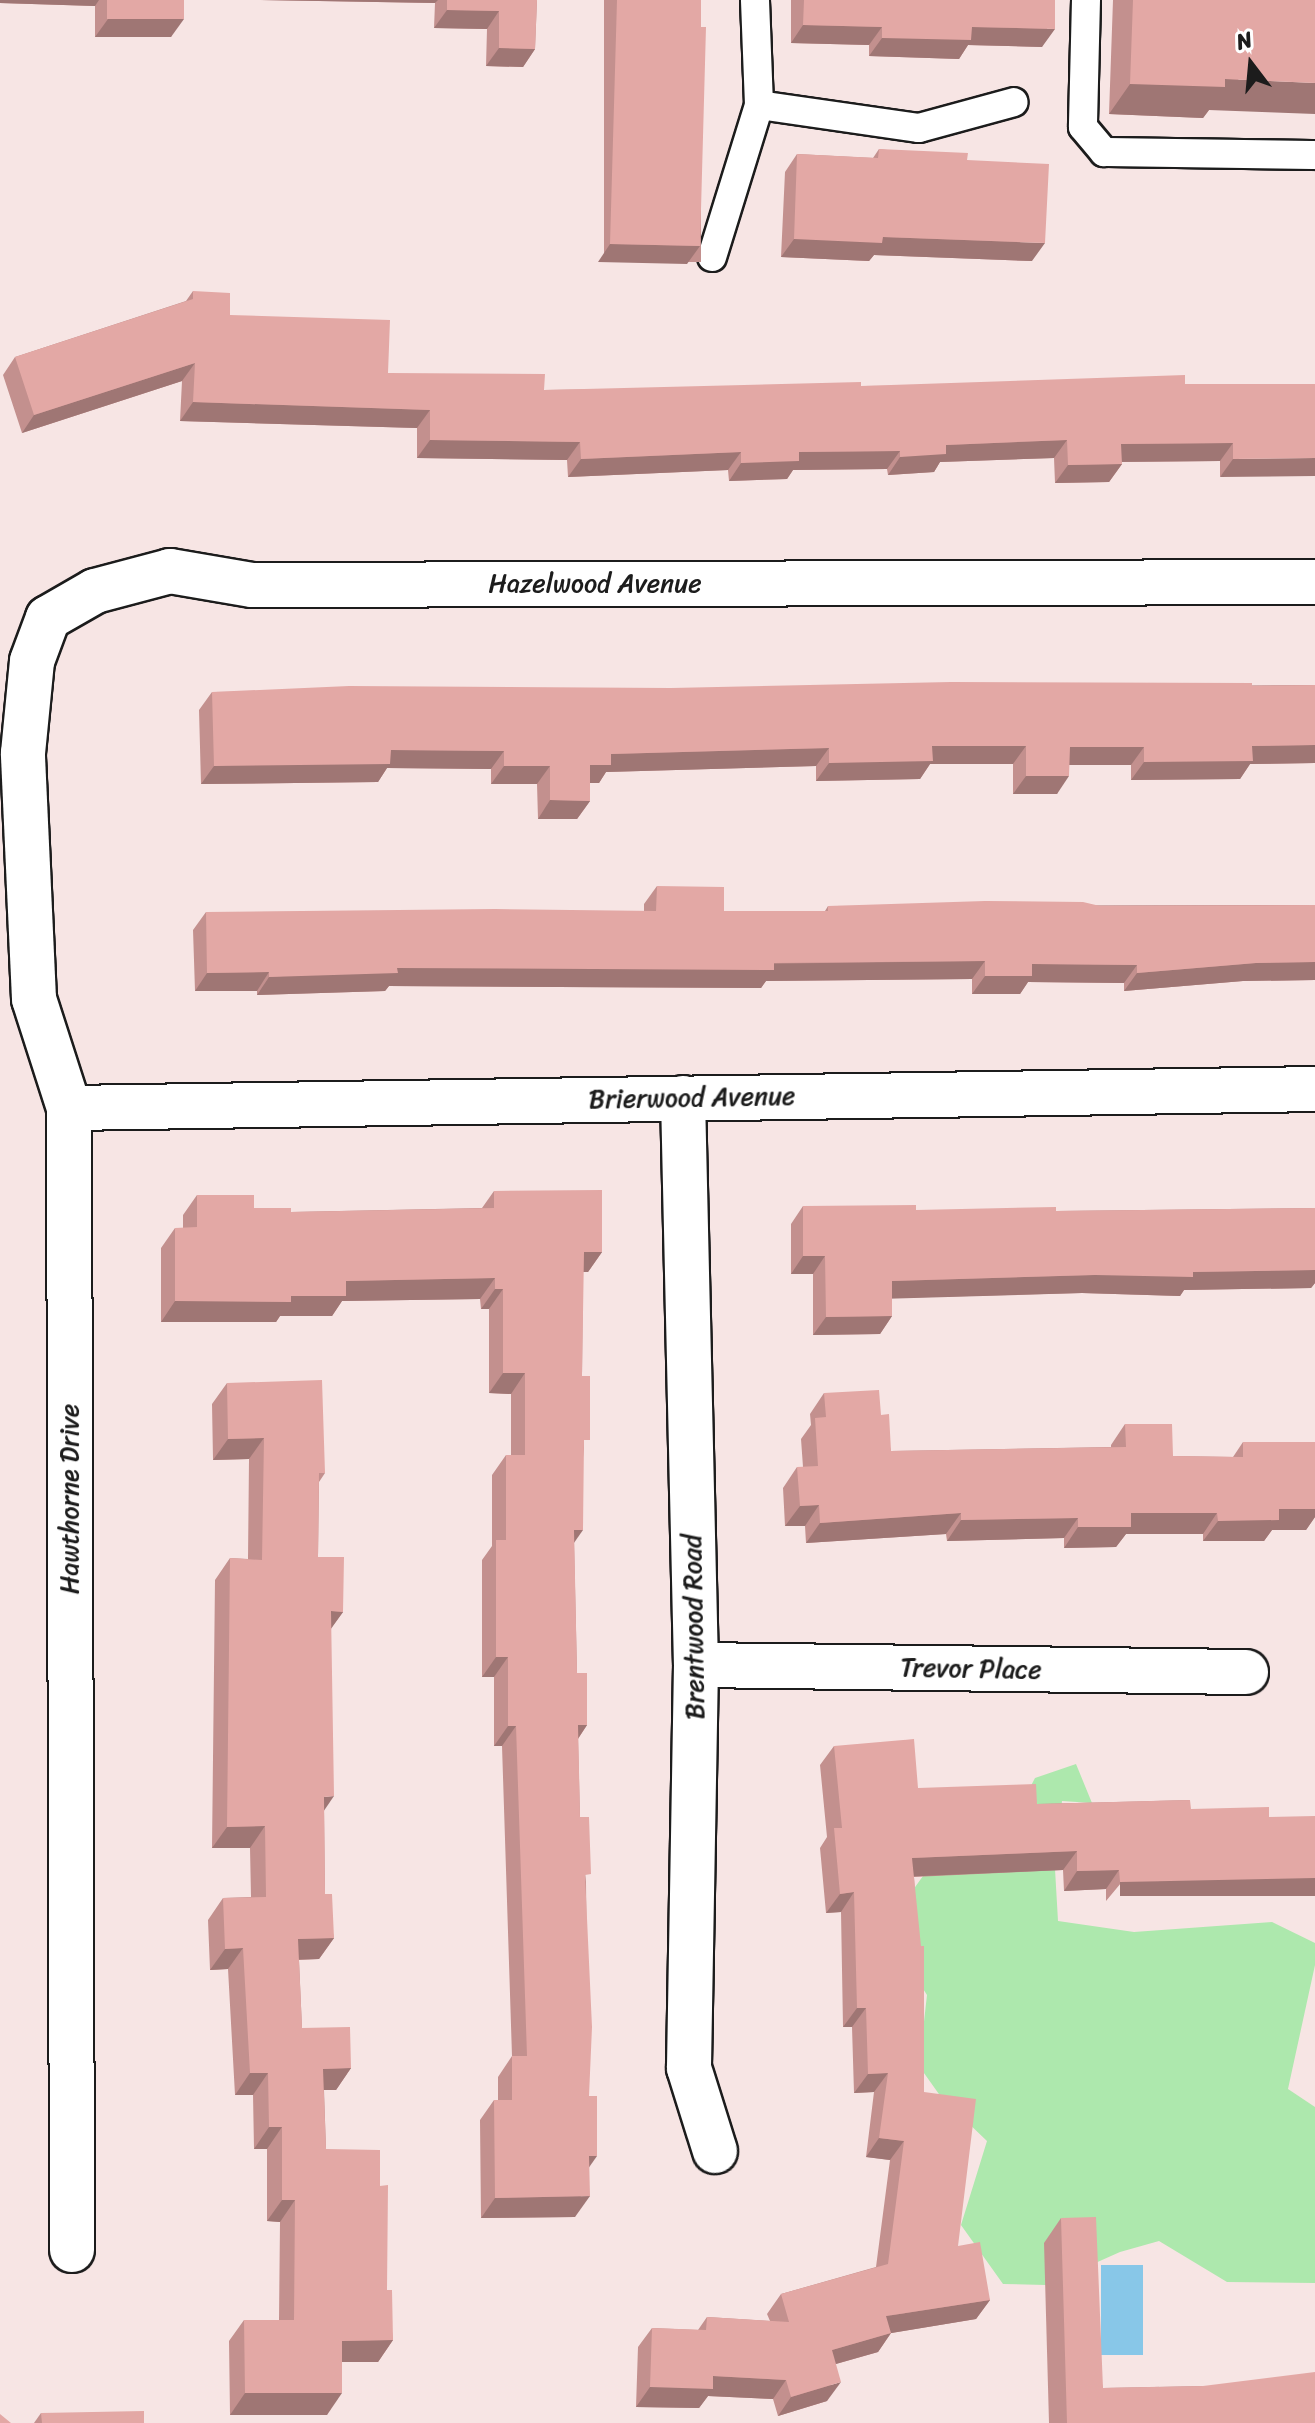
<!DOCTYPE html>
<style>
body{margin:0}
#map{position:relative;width:1315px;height:2423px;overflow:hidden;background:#f7e5e4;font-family:Sriracha,sans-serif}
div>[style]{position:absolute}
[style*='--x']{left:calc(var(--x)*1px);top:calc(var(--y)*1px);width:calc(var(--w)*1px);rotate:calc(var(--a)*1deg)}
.green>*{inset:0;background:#ade8ad}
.water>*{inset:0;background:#88c7e8;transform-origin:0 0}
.roads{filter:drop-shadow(2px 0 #1c1c1c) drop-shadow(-2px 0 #1c1c1c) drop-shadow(0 2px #1c1c1c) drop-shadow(0 -2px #1c1c1c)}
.service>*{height:28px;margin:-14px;padding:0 14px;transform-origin:14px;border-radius:14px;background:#fff}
.minor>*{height:44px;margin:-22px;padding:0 22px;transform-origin:22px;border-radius:22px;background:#fff}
.wall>*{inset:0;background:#c3908e;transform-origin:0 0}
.shaded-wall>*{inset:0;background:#9f7674;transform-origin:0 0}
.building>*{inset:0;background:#e3a8a5;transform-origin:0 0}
span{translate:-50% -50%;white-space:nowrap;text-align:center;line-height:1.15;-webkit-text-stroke:7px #fff;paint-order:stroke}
.street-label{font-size:26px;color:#1c1c1c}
.north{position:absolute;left:1211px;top:24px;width:80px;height:80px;-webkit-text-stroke:6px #fff;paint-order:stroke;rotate:344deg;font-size:22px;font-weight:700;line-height:32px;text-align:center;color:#1c1c1c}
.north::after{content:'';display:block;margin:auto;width:28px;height:36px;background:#1c1c1c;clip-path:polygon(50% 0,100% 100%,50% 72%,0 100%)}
</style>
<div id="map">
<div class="green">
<div style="clip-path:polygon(1076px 1764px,1092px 1803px,1062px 1801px,1055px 1869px,1058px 1921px,1134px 1932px,1272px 1922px,1315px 1943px,1315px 1965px,1288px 2089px,1315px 2107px,1315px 2283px,1227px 2282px,1159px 2241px,1120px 2252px,1046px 2285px,1003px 2284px,961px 2225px,987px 2141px,941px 2097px,919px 2066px,927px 1995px,885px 1929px,923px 1876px,1022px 1803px,1035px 1778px)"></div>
</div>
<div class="water">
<div style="left:1101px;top:2265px;width:42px;height:90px"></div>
</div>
<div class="roads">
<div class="service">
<div style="--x:1086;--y:0;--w:127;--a:91.4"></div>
<div style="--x:1083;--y:127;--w:33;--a:50"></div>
<div style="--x:1104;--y:152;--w:211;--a:0.8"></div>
<div style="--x:759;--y:105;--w:162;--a:8.2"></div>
<div style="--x:919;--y:128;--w:98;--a:-15.3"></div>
<div style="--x:712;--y:257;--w:159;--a:-72.8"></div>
<div style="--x:759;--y:105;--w:105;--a:-92.2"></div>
</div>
<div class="minor">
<div style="--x:683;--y:1098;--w:567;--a:88.69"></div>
<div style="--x:696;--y:1665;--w:403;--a:91"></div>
<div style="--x:689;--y:2068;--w:87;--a:72.6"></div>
<div style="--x:69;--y:1108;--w:1246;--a:-0.87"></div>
<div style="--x:696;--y:1665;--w:550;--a:0.73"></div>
<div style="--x:72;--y:2250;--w:1142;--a:-90.15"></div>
<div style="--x:69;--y:1108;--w:114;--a:-107.8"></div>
<div style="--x:34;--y:999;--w:246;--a:-92.6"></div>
<div style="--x:23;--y:753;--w:92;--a:-84.4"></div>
<div style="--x:32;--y:661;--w:46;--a:-69.6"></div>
<div style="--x:48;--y:618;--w:54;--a:-29.9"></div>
<div style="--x:95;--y:591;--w:78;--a:-14.9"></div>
<div style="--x:170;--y:571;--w:83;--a:9.7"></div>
<div style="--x:252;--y:585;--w:1063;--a:-0.16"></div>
</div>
</div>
<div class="wall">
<div style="clip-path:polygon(0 0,184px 0,171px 37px,95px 37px,95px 6px,0 3px)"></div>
<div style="clip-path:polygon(261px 0,537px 0,535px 49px,523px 67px,486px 66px,487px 29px,434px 28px,435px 3px)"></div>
<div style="left:604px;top:0;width:97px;height:262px"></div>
<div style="clip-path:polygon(791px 0,1055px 0,1042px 47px,968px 45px,959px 59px,869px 56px,869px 45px,791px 43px)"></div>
<div style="clip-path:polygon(1113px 0,1315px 0,1209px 110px,1203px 118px,1109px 114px)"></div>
<div style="clip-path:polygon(879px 149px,967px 160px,1032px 261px,874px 255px,869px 261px,781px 257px,785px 172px,797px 154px,873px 158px)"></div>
<div style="clip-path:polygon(193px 291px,230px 315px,388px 373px,544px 390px,861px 386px,1315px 384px,1220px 477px,1220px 461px,1122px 462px,1122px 464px,1109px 482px,1055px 483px,1054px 458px,940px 462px,934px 472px,888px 475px,887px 469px,793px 470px,787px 479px,729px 481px,728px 470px,568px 477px,567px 460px,417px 458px,417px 428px,180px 421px,182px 381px,22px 433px,3px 375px,15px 357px,186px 301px)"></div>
<div style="clip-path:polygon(1315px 685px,1315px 763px,1250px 764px,1240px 779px,1131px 780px,1131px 765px,1069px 765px,1057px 794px,1013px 794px,1013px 764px,930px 764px,920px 779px,816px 781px,816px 766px,606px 772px,599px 783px,590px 783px,590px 801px,577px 819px,538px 819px,537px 784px,491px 784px,491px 769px,387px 768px,378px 782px,201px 784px,199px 710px,212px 692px)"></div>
<div style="clip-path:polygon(657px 886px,724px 911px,825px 911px,828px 906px,1315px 905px,1315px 980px,1243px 981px,1124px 991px,1124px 983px,1028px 982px,1020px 994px,972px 994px,972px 979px,766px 981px,761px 988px,389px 986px,385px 991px,257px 995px,257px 991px,195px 991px,193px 930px,206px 912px,644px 911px,644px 904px)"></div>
<div style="clip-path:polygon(494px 1191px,602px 1252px,588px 1272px,583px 1272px,582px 1376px,584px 1448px,574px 1542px,577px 1673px,587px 1725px,578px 1739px,580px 1817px,586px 1882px,589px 2167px,575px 2217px,481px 2218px,480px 2120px,494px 2100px,498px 2100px,498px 2077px,512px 2056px,502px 1746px,494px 1746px,494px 1677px,482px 1677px,482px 1560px,492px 1546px,492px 1475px,506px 1455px,511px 1455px,511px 1394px,489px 1393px,489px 1309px,481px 1309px,480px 1299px,342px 1301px,332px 1316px,280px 1316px,276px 1322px,161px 1322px,161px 1248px,175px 1228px,183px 1228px,183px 1215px,197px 1195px,254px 1208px,291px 1212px,482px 1208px)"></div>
<div style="clip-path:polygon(803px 1206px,916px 1210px,1056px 1211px,1315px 1208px,1315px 1283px,1311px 1288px,1184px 1290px,1180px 1296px,1082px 1293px,892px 1298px,892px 1316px,880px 1334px,813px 1335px,813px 1274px,791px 1274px,791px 1224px)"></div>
<div style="clip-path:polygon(227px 1383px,325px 1473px,319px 1482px,318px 1557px,343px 1612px,331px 1628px,324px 1810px,325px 1894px,334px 1938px,319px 1959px,299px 1960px,302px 2028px,351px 2068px,336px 2090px,324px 2090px,326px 2149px,380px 2186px,387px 2290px,393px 2340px,378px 2362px,342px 2362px,327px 2415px,230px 2415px,229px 2341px,244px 2320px,279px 2320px,280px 2222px,267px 2221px,267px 2149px,254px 2149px,253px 2095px,235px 2095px,228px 1969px,210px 1970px,208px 1920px,223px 1898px,251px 1897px,250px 1848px,212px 1848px,215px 1580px,230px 1558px,248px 1559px,249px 1459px,213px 1460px,212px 1404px)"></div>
<div style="clip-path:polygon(824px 1393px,881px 1415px,891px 1451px,1111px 1447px,1111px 1445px,1125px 1424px,1173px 1456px,1233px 1457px,1243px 1442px,1315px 1442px,1315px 1517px,1306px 1530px,1272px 1530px,1264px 1541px,1203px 1541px,1203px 1534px,1126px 1534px,1116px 1547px,1064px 1548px,1064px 1538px,947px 1541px,946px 1534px,806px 1543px,805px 1526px,785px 1526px,783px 1488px,797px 1467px,803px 1467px,801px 1439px,811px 1425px,810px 1414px)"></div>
<div style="clip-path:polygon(834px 1746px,918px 1788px,1037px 1804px,1190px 1800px,1106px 1901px,1106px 1889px,1064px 1891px,1063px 1870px,914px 1877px,924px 2092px,958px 2246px,990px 2300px,976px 2319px,891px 2333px,878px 2352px,836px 2364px,827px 2401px,778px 2416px,773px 2399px,708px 2396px,699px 2408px,636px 2407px,638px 2347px,652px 2328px,698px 2330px,707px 2317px,770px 2321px,767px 2314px,781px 2294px,876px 2267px,890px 2160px,866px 2157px,874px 2092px,854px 2093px,852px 2027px,843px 2027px,841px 1912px,826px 1913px,820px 1848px,827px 1837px,820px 1765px)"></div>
<div style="clip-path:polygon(1061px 2218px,1103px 2388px,1203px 2386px,1315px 2423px,1049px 2423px,1044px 2243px)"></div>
<div style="clip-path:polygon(41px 2413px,144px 2423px,34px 2423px)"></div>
</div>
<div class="shaded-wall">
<div style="clip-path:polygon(0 0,99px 0,95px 6px,0 3px)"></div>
<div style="clip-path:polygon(260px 0,438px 0,435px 3px)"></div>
<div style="clip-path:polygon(447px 10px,499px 11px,487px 29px,434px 28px)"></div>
<div style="clip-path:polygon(108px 19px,184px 19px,171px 37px,95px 37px)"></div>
<div style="clip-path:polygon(803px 25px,882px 27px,869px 45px,791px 43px)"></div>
<div style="clip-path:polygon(972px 27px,1055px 29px,1042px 47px,968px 45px,959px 59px,869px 56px,882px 38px)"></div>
<div style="clip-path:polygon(499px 48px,535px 49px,523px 67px,486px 66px)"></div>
<div style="clip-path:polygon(1225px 79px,1315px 83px,1315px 114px,1209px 110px,1203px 118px,1109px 114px,1130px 84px)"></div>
<div style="clip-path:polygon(883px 237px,1045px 243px,1032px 261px,874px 255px,869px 261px,781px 257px,794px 239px)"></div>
<div style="clip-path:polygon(610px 244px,700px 246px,687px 264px,598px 262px)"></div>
<div style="clip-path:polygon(195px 363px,182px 381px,22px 433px,34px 415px)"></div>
<div style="clip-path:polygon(193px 402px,430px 410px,417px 428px,180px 421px)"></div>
<div style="clip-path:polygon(430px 440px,580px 442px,567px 460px,417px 458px)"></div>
<div style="clip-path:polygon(1067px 440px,1054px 458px,940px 462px,934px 472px,888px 475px,900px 457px,946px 445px)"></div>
<div style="clip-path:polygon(1233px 443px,1220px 461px,1109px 462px,1121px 444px)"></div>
<div style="clip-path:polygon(900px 451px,887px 469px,793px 470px,787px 479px,729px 481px,741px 463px,799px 452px)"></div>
<div style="clip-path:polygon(741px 452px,728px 470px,568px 477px,581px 459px)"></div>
<div style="clip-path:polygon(1315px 458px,1315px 476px,1220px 477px,1233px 459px)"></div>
<div style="clip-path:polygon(1122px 464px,1109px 482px,1055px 483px,1068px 465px)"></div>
<div style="clip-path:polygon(1315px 745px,1315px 763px,1250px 764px,1240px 779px,1131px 780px,1144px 762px,1252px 746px)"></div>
<div style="clip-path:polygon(932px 746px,1026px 746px,1013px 764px,930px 764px,920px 779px,816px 781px,829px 763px)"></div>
<div style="clip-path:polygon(1070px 747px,1144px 747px,1131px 765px,1057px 765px)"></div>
<div style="clip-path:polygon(829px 748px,816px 766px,606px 772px,599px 783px,577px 783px,590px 765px,611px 754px)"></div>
<div style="clip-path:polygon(391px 750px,504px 751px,491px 769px,387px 768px,378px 782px,201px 784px,214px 766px)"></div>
<div style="clip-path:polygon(504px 766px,550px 766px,537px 784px,491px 784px)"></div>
<div style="clip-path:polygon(1026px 776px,1069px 776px,1057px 794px,1013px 794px)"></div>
<div style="clip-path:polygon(550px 800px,590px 801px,577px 819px,538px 819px)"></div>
<div style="clip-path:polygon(985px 961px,972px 979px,766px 981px,761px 988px,389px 986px,385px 991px,257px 995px,269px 977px,397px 968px)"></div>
<div style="clip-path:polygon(1315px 962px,1315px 980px,1243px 981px,1124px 991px,1137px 973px,1256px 963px)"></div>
<div style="clip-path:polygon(1032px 964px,1137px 965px,1124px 983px,1028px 982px,1020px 994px,972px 994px,985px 976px)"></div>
<div style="clip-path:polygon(269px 972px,257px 991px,195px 991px,207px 973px)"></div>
<div style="clip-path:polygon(584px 1252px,602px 1252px,588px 1272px,569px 1272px)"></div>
<div style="clip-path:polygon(803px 1256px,825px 1256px,813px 1274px,791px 1274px)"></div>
<div style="clip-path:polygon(1315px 1270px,1315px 1283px,1311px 1288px,1184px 1290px,1180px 1296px,1082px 1293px,879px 1299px,892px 1281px,1193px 1272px)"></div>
<div style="clip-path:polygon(495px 1278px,480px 1299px,342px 1301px,332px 1316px,280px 1316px,276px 1322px,161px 1322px,175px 1301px,291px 1296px,346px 1281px)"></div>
<div style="clip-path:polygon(495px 1289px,503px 1289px,489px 1309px,481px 1309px)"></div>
<div style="clip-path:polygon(892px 1316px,880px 1334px,813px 1335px,826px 1317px)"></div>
<div style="clip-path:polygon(503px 1373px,525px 1373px,511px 1394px,489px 1393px)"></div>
<div style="clip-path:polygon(264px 1438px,249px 1459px,213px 1460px,228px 1439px)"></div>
<div style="clip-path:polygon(819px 1505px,805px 1526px,785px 1526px,800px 1506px)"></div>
<div style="clip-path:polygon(1279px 1509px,1315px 1509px,1315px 1517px,1306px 1530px,1272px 1530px,1264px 1541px,1203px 1541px,1218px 1521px)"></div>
<div style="clip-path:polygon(961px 1513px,946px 1534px,806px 1543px,820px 1523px)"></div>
<div style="clip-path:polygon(1131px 1513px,1217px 1513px,1203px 1534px,1126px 1534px,1116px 1547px,1064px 1548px,1078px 1527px)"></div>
<div style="clip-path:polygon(1078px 1518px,1064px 1538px,947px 1541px,961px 1520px)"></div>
<div style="clip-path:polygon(574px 1530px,583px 1530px,569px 1550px)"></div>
<div style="clip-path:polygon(331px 1611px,343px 1612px,328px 1633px)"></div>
<div style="clip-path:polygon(496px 1657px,508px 1657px,494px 1677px,482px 1677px)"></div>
<div style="clip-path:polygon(578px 1725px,587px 1725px,573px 1746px)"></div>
<div style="clip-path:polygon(508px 1726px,516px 1726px,502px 1746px,494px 1746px)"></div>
<div style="clip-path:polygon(334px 1796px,319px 1818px,324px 1797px)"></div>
<div style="clip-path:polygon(265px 1826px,250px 1848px,212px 1848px,227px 1827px)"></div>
<div style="clip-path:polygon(1077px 1851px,1063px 1870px,899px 1877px,912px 1858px)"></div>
<div style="clip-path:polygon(1119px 1870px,1106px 1889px,1064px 1891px,1077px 1871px)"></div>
<div style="left:1315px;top:1878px;width:18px;height:195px;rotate:90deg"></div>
<div style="clip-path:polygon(854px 1892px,841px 1912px,826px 1913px,840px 1894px)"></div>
<div style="clip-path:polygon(334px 1938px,319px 1959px,283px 1960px,298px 1939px)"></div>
<div style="clip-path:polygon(243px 1948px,228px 1969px,210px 1970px,225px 1949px)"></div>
<div style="clip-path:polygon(857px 2008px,866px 2008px,852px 2027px,843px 2027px)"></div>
<div style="clip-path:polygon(351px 2068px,336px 2090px,308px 2090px,323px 2069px)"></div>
<div style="clip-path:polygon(250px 2073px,268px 2073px,253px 2095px,235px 2095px)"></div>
<div style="clip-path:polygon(888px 2073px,874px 2092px,854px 2093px,868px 2074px)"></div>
<div style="clip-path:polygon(269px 2127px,282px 2127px,267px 2149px,254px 2149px)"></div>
<div style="clip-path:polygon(879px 2138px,904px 2141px,890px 2160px,866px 2157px)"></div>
<div style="clip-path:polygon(589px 2156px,597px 2156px,583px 2176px)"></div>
<div style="clip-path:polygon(590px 2196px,575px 2217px,481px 2218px,495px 2198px)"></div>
<div style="clip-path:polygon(282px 2200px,295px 2200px,280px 2222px,267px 2221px)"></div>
<div style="clip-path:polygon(990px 2300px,976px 2319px,873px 2336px,886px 2316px)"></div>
<div style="clip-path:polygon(891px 2333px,878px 2352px,818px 2369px,832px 2350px)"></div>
<div style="clip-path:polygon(393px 2340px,378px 2362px,327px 2362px,342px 2341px)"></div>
<div style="clip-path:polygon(713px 2376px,786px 2380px,773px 2399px,708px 2396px,699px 2408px,636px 2407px,650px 2387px)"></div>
<div style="clip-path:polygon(841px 2382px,827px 2401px,778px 2416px,791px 2397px)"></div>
<div style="clip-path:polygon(245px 2393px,342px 2393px,327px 2415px,230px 2415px)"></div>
</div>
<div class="building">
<div style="left:107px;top:0;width:77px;height:19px"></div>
<div style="clip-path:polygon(447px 0,537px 0,535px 49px,499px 48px,499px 11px,447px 10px)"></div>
<div style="clip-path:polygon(617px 0,701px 0,701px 27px,706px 27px,700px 246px,610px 244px)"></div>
<div style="clip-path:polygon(804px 0,1055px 0,1055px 29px,972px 27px,971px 40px,882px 38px,882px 27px,803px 25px)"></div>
<div style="clip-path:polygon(1133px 0,1315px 0,1315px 83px,1225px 79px,1225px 87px,1130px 84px)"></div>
<div style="clip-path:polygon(879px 149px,968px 153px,967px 160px,1049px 164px,1045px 243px,883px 237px,882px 243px,794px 239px,797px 154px,878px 158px)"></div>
<div style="clip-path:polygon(193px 291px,230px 293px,230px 315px,390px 320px,388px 373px,545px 374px,544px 390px,861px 382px,861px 386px,1185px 375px,1185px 384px,1315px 384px,1315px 458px,1233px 459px,1233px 443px,1121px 444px,1122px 464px,1068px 465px,1067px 440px,946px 445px,946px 454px,900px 457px,900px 451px,799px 452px,799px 461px,741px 463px,741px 452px,581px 459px,580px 442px,430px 440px,430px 410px,193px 402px,195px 363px,34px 415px,15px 357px,193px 299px)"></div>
<div style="clip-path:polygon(951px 682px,1252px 683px,1252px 686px,1315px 685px,1315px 745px,1252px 746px,1253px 761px,1144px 762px,1144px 747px,1070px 747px,1069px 776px,1026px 776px,1026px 746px,932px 746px,933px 761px,829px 763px,829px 748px,611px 754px,611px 765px,590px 765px,590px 801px,550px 800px,550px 766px,504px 766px,504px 751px,391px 750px,390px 764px,214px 766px,212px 692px,349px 686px,671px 688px)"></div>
<div style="clip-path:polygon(657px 886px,724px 887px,724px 911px,828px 911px,828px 906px,985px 901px,1083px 902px,1100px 906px,1315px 905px,1315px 962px,1256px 963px,1137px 973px,1137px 965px,1032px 964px,1032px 976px,985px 976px,985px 961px,774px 963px,774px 970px,397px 968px,398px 973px,269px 977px,269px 972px,207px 973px,206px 912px,495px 909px,656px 911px)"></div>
<div style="clip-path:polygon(602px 1190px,602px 1252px,584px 1252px,582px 1376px,590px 1376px,590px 1440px,584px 1440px,583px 1530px,574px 1530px,577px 1673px,587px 1673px,587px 1725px,578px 1725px,580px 1817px,589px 1817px,591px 1874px,585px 1875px,592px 2027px,589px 2096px,597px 2096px,597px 2156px,589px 2156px,590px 2196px,495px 2198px,494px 2100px,512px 2100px,512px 2056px,527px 2056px,516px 1726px,508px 1726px,508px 1657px,496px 1657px,496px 1540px,506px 1540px,506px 1455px,525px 1455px,525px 1373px,503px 1373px,503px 1289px,495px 1289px,495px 1278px,346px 1281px,346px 1296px,291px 1296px,291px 1302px,175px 1301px,175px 1228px,197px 1227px,197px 1195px,254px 1195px,254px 1208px,291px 1208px,291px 1212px,494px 1208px,494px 1191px)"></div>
<div style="clip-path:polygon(916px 1205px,916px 1210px,1056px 1207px,1056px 1211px,1315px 1208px,1315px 1270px,1193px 1272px,1193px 1277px,1095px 1275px,892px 1281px,892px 1316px,826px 1317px,825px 1256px,803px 1256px,803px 1206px)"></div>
<div style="clip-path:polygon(322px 1380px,325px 1473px,319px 1473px,318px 1557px,344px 1557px,343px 1612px,331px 1611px,334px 1796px,324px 1797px,325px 1894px,332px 1894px,334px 1938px,298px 1939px,302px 2028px,350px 2027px,351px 2068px,323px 2069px,326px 2149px,380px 2150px,380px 2186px,388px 2185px,387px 2290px,392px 2290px,393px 2340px,342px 2341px,342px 2393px,245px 2393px,244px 2320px,294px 2320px,295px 2200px,282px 2200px,282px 2127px,269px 2127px,268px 2073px,250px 2073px,243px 1948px,225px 1949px,223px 1898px,266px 1897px,265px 1826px,227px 1827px,230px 1558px,262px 1560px,264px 1438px,228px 1439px,227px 1383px)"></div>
<div style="clip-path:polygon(879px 1390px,881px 1415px,889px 1414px,891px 1451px,1126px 1447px,1125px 1424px,1172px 1424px,1173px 1456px,1243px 1457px,1243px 1442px,1315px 1442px,1315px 1509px,1279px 1509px,1279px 1520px,1218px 1521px,1217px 1513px,1131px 1513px,1131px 1527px,1078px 1527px,1078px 1518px,961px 1520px,961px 1513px,820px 1523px,819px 1505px,800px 1506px,797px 1467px,818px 1466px,815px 1418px,826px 1417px,824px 1393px)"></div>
<div style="clip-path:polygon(914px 1739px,918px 1788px,1036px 1784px,1037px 1804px,1190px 1800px,1191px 1809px,1269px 1807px,1269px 1817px,1315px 1816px,1315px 1878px,1120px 1882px,1119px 1870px,1077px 1871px,1077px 1851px,912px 1858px,921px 1946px,924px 1946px,924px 2092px,976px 2099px,958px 2246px,980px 2242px,990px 2300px,886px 2316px,891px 2333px,832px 2350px,841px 2382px,791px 2397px,786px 2380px,713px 2376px,713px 2389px,650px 2387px,652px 2328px,706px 2330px,707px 2317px,789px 2322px,781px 2294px,888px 2264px,904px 2141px,879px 2138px,888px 2073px,868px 2074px,866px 2008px,857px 2008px,854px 1892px,840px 1894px,834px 1828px,842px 1828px,834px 1746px)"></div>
<div style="clip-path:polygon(1096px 2217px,1103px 2388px,1203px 2386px,1315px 2372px,1315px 2423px,1067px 2423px,1061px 2218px)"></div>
<div style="clip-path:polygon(144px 2411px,144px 2423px,42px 2423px,41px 2413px)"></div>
<div style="clip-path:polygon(0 2414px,11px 2423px,0 2423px)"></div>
</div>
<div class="street-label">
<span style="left:595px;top:584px">Hazelwood Avenue</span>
<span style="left:692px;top:1098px;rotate:-1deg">Brierwood Avenue</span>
<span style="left:70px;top:1499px;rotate:-90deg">Hawthorne Drive</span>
<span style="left:694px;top:1627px;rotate:-91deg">Brentwood Road</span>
<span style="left:971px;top:1669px;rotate:1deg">Trevor Place</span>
</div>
<div class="north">N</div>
</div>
